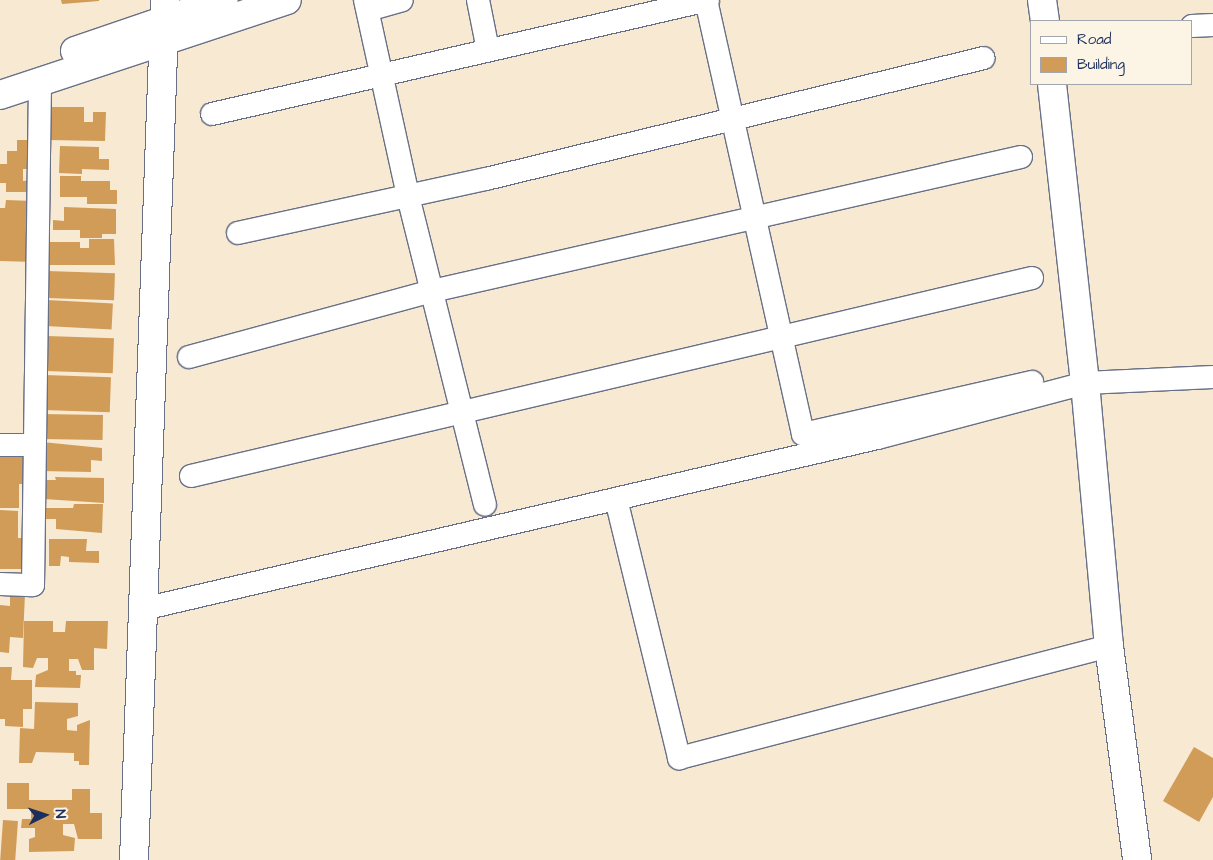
<!DOCTYPE html>
<style>
body{margin:0}
#map{position:relative;width:1213px;height:860px;overflow:hidden;background:#f8e9d2;font-family:"Architects Daughter",sans-serif}
div>[style]{position:absolute}
[style*='--x']{left:calc(var(--x)*1px);top:calc(var(--y)*1px);width:calc(var(--w)*1px);rotate:calc(var(--a)*1deg)}
.building>*{inset:0;background:#d09c58;transform-origin:0 0}
.roads{filter:drop-shadow(1px 0 #687087) drop-shadow(-1px 0 #687087) drop-shadow(0 1px #687087) drop-shadow(0 -1px #687087)}
.minor>*{height:22px;margin:-11px;padding:0 11px;transform-origin:11px;border-radius:11px;background:#fff}
.tertiary>*{height:28px;margin:-14px;padding:0 14px;transform-origin:14px;border-radius:14px;background:#fff}
.secondary>*{height:28px;margin:-14px;padding:0 14px;transform-origin:14px;border-radius:14px;background:#fff}
span{translate:-50% -50%;white-space:nowrap;text-align:center;line-height:1.15;-webkit-text-stroke:5px #fcf5e5;paint-order:stroke}
.legend{position:absolute;left:1030px;top:20px;width:162px;height:65px;box-sizing:border-box;background:#fcf5e5;border:1px solid #a2a6af;margin:0;padding:6px 9px;list-style:none;font-size:15px;color:#1b2f5e}
.legend li{display:flex;align-items:center;gap:10px;height:25px}
.legend b{width:25px;border:1px solid #a2a6af}
.north{position:absolute;left:20px;top:790px;width:50px;height:50px;-webkit-text-stroke:4px #fcf5e5;paint-order:stroke;rotate:86deg;font-size:14px;font-weight:700;line-height:20px;text-align:center;color:#1b2f5e}
.north::after{content:'';display:block;margin:auto;width:18px;height:22px;background:#1b2f5e;clip-path:polygon(50% 0,100% 100%,50% 72%,0 100%)}
</style>
<div id="map">
<div class="building">
<div style="clip-path:polygon(61px 0,99px 0,99px 1px,62px 4px)"></div>
<div style="clip-path:polygon(50px 107px,84px 107px,84px 122px,93px 122px,93px 112px,106px 112px,105px 141px,49px 140px)"></div>
<div style="clip-path:polygon(17px 140px,30px 140px,30px 169px,23px 169px,23px 181px,33px 180px,33px 192px,6px 192px,6px 183px,0 183px,0 164px,7px 164px,7px 151px,17px 151px)"></div>
<div style="clip-path:polygon(60px 146px,99px 147px,99px 159px,109px 159px,109px 170px,82px 169px,82px 174px,59px 173px)"></div>
<div style="clip-path:polygon(60px 176px,81px 176px,81px 181px,110px 181px,110px 190px,117px 190px,117px 204px,87px 204px,87px 197px,60px 197px)"></div>
<div style="clip-path:polygon(6px 200px,33px 201px,33px 213px,27px 213px,26px 225px,35px 225px,34px 262px,0 261px,0 208px,5px 208px)"></div>
<div style="clip-path:polygon(64px 207px,116px 209px,116px 234px,102px 234px,102px 238px,80px 238px,80px 230px,53px 230px,53px 220px,64px 221px)"></div>
<div style="clip-path:polygon(89px 239px,114px 239px,115px 265px,48px 265px,48px 242px,80px 242px,80px 248px,89px 248px)"></div>
<div style="left:47px;top:271px;width:68px;height:27px;rotate:2deg"></div>
<div style="left:47px;top:300px;width:66px;height:26px;rotate:3deg"></div>
<div style="left:47px;top:336px;width:67px;height:35px;rotate:2deg"></div>
<div style="left:45px;top:375px;width:66px;height:35px;rotate:2deg"></div>
<div style="left:41px;top:414px;width:62px;height:25px;rotate:1deg"></div>
<div style="clip-path:polygon(42px 442px,102px 448px,102px 461px,91px 460px,91px 472px,41px 471px)"></div>
<div style="clip-path:polygon(0 450px,29px 451px,29px 484px,19px 484px,19px 508px,0 508px)"></div>
<div style="clip-path:polygon(55px 477px,104px 478px,104px 503px,44px 499px,44px 480px,56px 480px)"></div>
<div style="clip-path:polygon(74px 504px,103px 504px,102px 533px,56px 529px,56px 519px,45px 519px,45px 508px,73px 508px)"></div>
<div style="clip-path:polygon(0 510px,18px 511px,18px 538px,26px 538px,25px 569px,0 569px)"></div>
<div style="clip-path:polygon(49px 539px,87px 539px,86px 551px,99px 551px,99px 563px,69px 562px,69px 557px,61px 556px,60px 566px,49px 566px)"></div>
<div style="clip-path:polygon(10px 593px,25px 594px,23px 638px,10px 637px,9px 653px,0 652px,0 605px,10px 606px)"></div>
<div style="clip-path:polygon(24px 621px,53px 621px,53px 632px,65px 632px,66px 621px,108px 621px,107px 649px,94px 648px,94px 670px,82px 670px,78px 659px,69px 659px,69px 671px,76px 671px,76px 675px,81px 675px,80px 688px,35px 687px,36px 675px,48px 670px,48px 658px,37px 658px,33px 668px,23px 667px)"></div>
<div style="clip-path:polygon(0 667px,12px 667px,11px 680px,32px 680px,32px 709px,23px 709px,23px 727px,5px 726px,5px 719px,0 719px)"></div>
<div style="clip-path:polygon(35px 702px,78px 703px,78px 716px,67px 719px,67px 730px,77px 731px,77px 725px,90px 720px,89px 765px,79px 765px,79px 761px,74px 761px,74px 753px,36px 752px,32px 763px,19px 763px,20px 728px,34px 729px)"></div>
<div style="clip-path:polygon(1194px 747px,1213px 758px,1213px 797px,1199px 822px,1163px 801px)"></div>
<div style="clip-path:polygon(7px 783px,29px 783px,29px 800px,72px 800px,72px 789px,90px 789px,90px 813px,102px 813px,102px 839px,78px 839px,74px 824px,63px 824px,63px 835px,75px 838px,74px 851px,29px 852px,29px 839px,35px 837px,35px 828px,21px 828px,22px 819px,31px 819px,31px 809px,7px 809px)"></div>
<div style="left:3px;top:820px;width:15px;height:40px;rotate:4deg"></div>
</div>
<div class="roads">
<div class="minor">
<div style="--x:365;--y:0;--w:201;--a:77.6"></div>
<div style="--x:408;--y:196;--w:318;--a:76"></div>
<div style="--x:478;--y:0;--w:51;--a:78.7"></div>
<div style="--x:706;--y:0;--w:445;--a:77.4"></div>
<div style="--x:803;--y:434;--w:235;--a:-12.8"></div>
<div style="--x:368;--y:10;--w:35;--a:-16"></div>
<div style="--x:1192;--y:26;--w:21;--a:-3"></div>
<div style="--x:212;--y:114;--w:509;--a:-12.94"></div>
<div style="--x:238;--y:233;--w:254;--a:-12.3"></div>
<div style="--x:486;--y:179;--w:512;--a:-13.66"></div>
<div style="--x:189;--y:357;--w:252;--a:-15.2"></div>
<div style="--x:432;--y:291;--w:604;--a:-12.82"></div>
<div style="--x:0;--y:445;--w:33;--a:0"></div>
<div style="--x:191;--y:476;--w:864;--a:-13.25"></div>
<div style="--x:616;--y:499;--w:267;--a:76.3"></div>
<div style="--x:679;--y:758;--w:444;--a:-14.6"></div>
<div style="--x:0;--y:584;--w:33;--a:2"></div>
<div style="--x:33;--y:585;--w:503;--a:-89.2"></div>
<div style="--x:143;--y:609;--w:754;--a:-13.11"></div>
<div style="--x:877;--y:438;--w:215;--a:-14.8"></div>
<div style="--x:1085;--y:383;--w:128;--a:-2.7"></div>
</div>
<div class="tertiary">
<div style="--x:1042;--y:0;--w:21;--a:82"></div>
<div style="--x:1052;--y:84;--w:301;--a:83.7"></div>
<div style="--x:1085;--y:383;--w:264;--a:84.8"></div>
<div style="--x:1109;--y:646;--w:216;--a:82.5"></div>
<div style="--x:134;--y:860;--w:861;--a:-87.94"></div>
</div>
<div class="secondary">
<div style="--x:75;--y:51;--w:157;--a:-18.9"></div>
<div style="--x:0;--y:95;--w:302;--a:-18.3"></div>
</div>
</div>
<ul class="legend">
<li><b style="height:6px;background:#fff"></b>Road</li>
<li><b style="height:14px;background:#d09c58"></b>Building</li>
</ul>
<div class="north">N</div>
</div>
